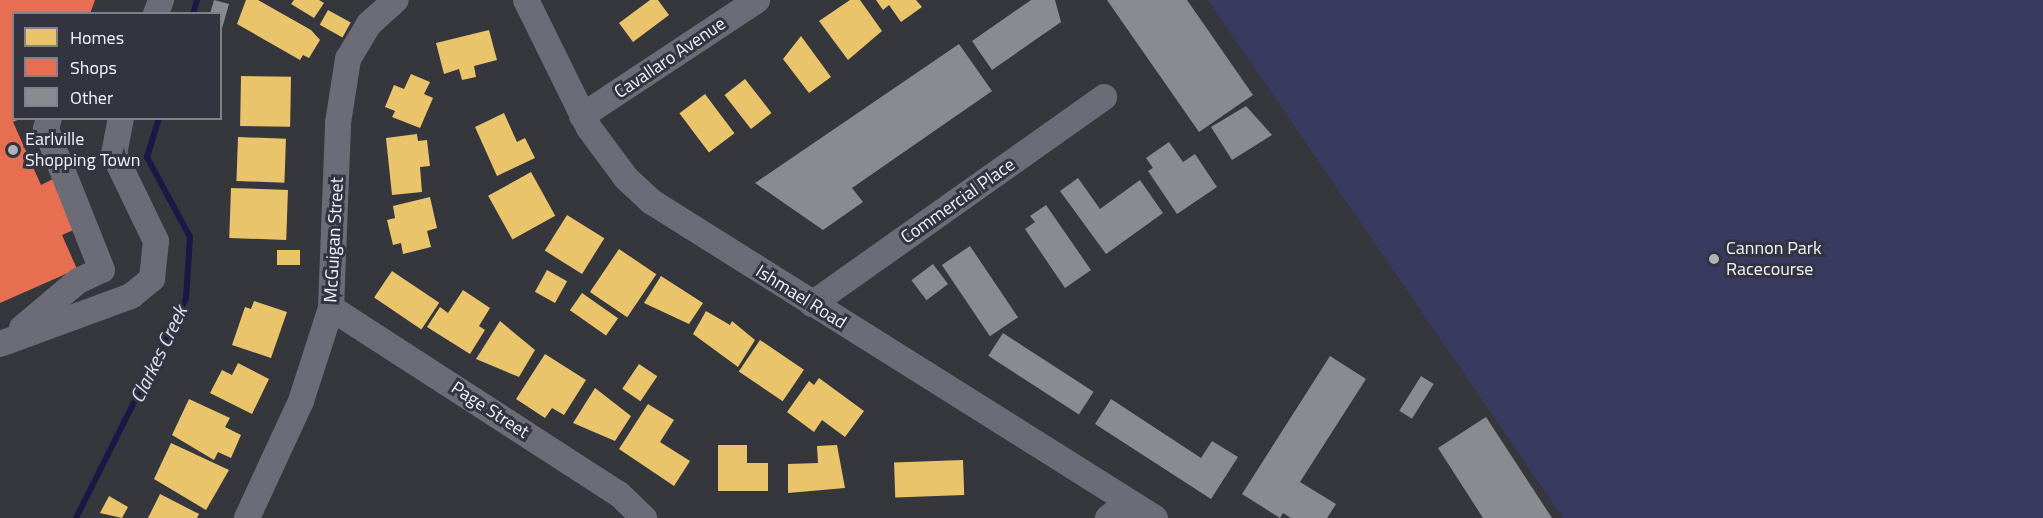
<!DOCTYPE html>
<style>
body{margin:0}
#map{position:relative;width:2043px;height:518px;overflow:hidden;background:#36373d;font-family:"Titillium Web",sans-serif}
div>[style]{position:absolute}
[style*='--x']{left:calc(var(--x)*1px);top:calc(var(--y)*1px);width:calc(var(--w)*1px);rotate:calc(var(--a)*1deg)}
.green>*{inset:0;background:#393a5f}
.homes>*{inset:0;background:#e9c46a;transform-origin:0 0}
.shops>*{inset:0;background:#e76f51}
.stream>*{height:6px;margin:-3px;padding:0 3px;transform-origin:3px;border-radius:3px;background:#1c1745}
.building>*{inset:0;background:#8a8b90;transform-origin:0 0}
.minor>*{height:26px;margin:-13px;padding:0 13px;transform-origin:13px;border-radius:13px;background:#6c6c79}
.dots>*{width:16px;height:16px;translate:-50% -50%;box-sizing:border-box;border:3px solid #333440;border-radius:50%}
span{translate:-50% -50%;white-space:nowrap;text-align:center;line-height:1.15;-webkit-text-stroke:6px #333440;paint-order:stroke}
.street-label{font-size:18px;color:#f3f4fc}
.poi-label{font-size:18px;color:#f3f4fc}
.left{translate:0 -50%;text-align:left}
.water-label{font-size:20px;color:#dfe0f2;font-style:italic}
.legend{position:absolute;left:12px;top:12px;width:210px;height:108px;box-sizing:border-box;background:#333440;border:2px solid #80818b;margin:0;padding:8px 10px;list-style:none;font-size:18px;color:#f3f4fc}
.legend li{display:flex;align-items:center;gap:12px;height:30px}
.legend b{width:30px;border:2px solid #80818b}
</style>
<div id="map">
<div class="green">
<div style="clip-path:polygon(1208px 0,2043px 0,2043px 518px,1563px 518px)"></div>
</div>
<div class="homes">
<div style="clip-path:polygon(246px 0,258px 0,311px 30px,320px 40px,309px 58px,303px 55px,300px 60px,237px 24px)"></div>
<div style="clip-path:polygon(294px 0,319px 0,324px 3px,314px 18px,291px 4px)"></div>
<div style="clip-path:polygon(650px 0,658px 0,669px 15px,633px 42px,619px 23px)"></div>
<div style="clip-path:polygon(850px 0,860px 0,882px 31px,848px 60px,819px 21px)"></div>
<div style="clip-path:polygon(876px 0,916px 0,922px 7px,901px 22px,889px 5px,883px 10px)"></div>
<div style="left:328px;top:10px;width:26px;height:17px;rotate:29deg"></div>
<div style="clip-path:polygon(489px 30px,497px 60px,474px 66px,476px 77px,462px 80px,459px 69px,444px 74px,436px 43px)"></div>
<div style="clip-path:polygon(801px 36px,831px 77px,809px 93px,783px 59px)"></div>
<div style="clip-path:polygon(411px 74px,430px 82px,424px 94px,433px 98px,420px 128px,392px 117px,395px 111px,385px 107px,394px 85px,404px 89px)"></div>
<div style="left:241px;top:76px;width:50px;height:50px;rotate:1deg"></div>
<div style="left:745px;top:79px;width:43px;height:26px;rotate:52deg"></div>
<div style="left:705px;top:94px;width:49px;height:32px;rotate:53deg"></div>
<div style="clip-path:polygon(504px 113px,517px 142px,525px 138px,535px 158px,497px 176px,475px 127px)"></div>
<div style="clip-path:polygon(417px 134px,418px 141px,427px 140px,430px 166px,420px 167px,422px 192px,392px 195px,386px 138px)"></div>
<div style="left:238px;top:137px;width:48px;height:44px;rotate:2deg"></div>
<div style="left:531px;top:172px;width:50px;height:49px;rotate:61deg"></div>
<div style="left:231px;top:188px;width:57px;height:50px;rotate:2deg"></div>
<div style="clip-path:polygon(430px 197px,437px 228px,427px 231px,431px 247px,403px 254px,401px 243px,393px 245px,387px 220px,395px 218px,393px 206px)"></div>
<div style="left:567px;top:215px;width:44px;height:42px;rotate:32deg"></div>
<div style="left:619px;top:249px;width:45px;height:52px;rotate:34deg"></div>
<div style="left:277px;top:250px;width:23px;height:15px"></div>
<div style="left:547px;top:270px;width:23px;height:25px;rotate:29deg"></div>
<div style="left:392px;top:271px;width:57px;height:32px;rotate:34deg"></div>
<div style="clip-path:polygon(661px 276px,703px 303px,689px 324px,644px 303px)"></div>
<div style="clip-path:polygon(463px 290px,490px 308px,479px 326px,485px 330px,470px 354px,427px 327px,440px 307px,448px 313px)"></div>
<div style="left:582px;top:293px;width:44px;height:21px;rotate:35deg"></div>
<div style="clip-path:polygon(254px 301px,287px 312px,271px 358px,232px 345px,245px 307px,251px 309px)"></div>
<div style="clip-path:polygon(706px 311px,730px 325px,732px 321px,755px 340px,738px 367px,693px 334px)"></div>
<div style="clip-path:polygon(500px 321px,535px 350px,519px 377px,476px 359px)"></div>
<div style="left:760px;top:340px;width:53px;height:38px;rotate:34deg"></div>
<div style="clip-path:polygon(545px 354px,586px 380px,564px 415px,552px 408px,545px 418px,516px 399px)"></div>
<div style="clip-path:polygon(238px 363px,269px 379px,252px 414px,210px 393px,222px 370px,232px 375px)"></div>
<div style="left:639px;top:364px;width:22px;height:30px;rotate:34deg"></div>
<div style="clip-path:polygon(819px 378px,864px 411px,845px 437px,822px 420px,814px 432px,787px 412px,809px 381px,814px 385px)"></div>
<div style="clip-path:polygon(595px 388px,631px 416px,615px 441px,573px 423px)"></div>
<div style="clip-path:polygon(189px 399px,230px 418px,225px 427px,241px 435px,231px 458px,218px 452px,214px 460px,172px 435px)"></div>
<div style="clip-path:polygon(648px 404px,674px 420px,660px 442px,690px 461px,674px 486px,619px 449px)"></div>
<div style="clip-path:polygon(171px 443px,229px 470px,206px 510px,154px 479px)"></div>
<div style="clip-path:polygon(718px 445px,747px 445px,747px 463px,768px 463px,768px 491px,718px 491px)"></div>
<div style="clip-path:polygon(837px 445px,845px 488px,788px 493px,788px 464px,818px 463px,817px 446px)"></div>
<div style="left:963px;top:460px;width:35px;height:69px;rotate:88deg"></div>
<div style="clip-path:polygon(160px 494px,199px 514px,197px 518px,148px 518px)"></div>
<div style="clip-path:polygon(109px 496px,128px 507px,122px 518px,100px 513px)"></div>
</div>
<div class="shops">
<div style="clip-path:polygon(0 0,95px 0,90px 14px,14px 14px,14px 118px,22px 118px,13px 122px,41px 185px,55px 178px,78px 228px,62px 235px,77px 269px,0 303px)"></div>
</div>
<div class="stream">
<div style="--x:193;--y:14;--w:15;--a:-74"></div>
<div style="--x:76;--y:518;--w:246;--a:-63.4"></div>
<div style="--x:186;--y:298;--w:61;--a:-86.2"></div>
<div style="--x:190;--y:237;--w:91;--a:-118.3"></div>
<div style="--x:147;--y:157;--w:41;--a:-72.9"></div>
</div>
<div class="building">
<div style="clip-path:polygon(214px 0,229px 4px,221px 32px,220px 14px,210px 14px)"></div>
<div style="clip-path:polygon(1031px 0,1055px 0,1061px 22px,992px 70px,972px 41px)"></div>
<div style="clip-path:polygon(1107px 0,1187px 0,1253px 95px,1199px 132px)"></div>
<div style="clip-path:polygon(959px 44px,992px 91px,852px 188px,863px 202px,823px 230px,755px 183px)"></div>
<div style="clip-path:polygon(1246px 106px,1272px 135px,1232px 160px,1211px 127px)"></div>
<div style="clip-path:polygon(1169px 142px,1183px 162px,1195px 154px,1217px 187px,1177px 214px,1148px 171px,1153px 168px,1146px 158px)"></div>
<div style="clip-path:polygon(1078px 178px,1100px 209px,1140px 180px,1163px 213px,1106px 254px,1060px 191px)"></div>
<div style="clip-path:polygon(1046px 205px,1091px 270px,1065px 288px,1025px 229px,1035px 222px,1030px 216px)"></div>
<div style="left:970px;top:246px;width:86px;height:34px;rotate:56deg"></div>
<div style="left:933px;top:264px;width:25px;height:27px;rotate:53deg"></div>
<div style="left:1003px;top:333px;width:108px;height:27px;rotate:33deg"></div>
<div style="clip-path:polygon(1330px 356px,1366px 379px,1300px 482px,1336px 504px,1327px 518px,1291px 518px,1283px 513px,1280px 518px,1242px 494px)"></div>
<div style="left:1421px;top:376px;width:15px;height:41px;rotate:32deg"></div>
<div style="clip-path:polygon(1111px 399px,1201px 458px,1212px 441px,1238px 457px,1211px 499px,1095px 424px)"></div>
<div style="clip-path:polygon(1486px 417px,1552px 518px,1483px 518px,1438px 448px)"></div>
</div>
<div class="minor">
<div style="--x:526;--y:0;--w:143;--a:63.8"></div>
<div style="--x:589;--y:128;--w:62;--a:53.5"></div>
<div style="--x:626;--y:178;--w:35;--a:43"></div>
<div style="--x:652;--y:202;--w:594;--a:32.14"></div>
<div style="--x:156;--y:14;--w:15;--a:-70"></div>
<div style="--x:582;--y:116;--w:210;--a:-33.5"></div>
<div style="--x:812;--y:304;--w:358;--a:-35.3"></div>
<div style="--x:331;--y:308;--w:343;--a:32.9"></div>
<div style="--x:619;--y:494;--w:35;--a:44"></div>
<div style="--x:22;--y:328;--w:73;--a:-40"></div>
<div style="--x:78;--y:281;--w:26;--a:-25"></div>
<div style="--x:102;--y:270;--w:152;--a:-111.7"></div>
<div style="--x:46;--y:129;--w:11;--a:-75"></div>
<div style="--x:0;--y:344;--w:140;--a:-20.1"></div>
<div style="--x:131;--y:296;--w:27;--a:-39"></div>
<div style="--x:152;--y:279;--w:38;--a:-84"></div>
<div style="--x:156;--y:241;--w:97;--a:-115.8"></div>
<div style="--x:114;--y:154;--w:37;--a:-79"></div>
<div style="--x:247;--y:518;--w:129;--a:-65.2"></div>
<div style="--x:301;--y:401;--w:98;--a:-72.1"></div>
<div style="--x:331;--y:308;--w:185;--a:-87.8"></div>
<div style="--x:338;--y:123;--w:65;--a:-81.1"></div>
<div style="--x:348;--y:59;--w:41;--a:-59"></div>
<div style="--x:369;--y:24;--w:36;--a:-42"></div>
<div style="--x:1108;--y:518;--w:26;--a:-37"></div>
</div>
<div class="dots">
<div style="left:13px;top:150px;background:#b1b2b9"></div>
<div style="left:1714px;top:259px;background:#b1b2b9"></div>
</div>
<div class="street-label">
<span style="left:670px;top:58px;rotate:-34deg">Cavallaro Avenue</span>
<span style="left:958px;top:201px;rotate:-35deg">Commercial Place</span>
<span style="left:334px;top:240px;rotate:-87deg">McGuigan Street</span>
<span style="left:801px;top:297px;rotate:32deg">Ishmael Road</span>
<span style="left:490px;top:410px;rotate:33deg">Page Street</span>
</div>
<div class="poi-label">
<span class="left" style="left:25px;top:150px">Earlville<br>Shopping Town</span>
<span class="left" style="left:1726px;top:259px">Cannon Park<br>Racecourse</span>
</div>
<div class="water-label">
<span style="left:158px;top:354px;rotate:-64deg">Clarkes Creek</span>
</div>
<ul class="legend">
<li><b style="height:16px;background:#e9c46a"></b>Homes</li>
<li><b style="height:16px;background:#e76f51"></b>Shops</li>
<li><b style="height:16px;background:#8a8b90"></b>Other</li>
</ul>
</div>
